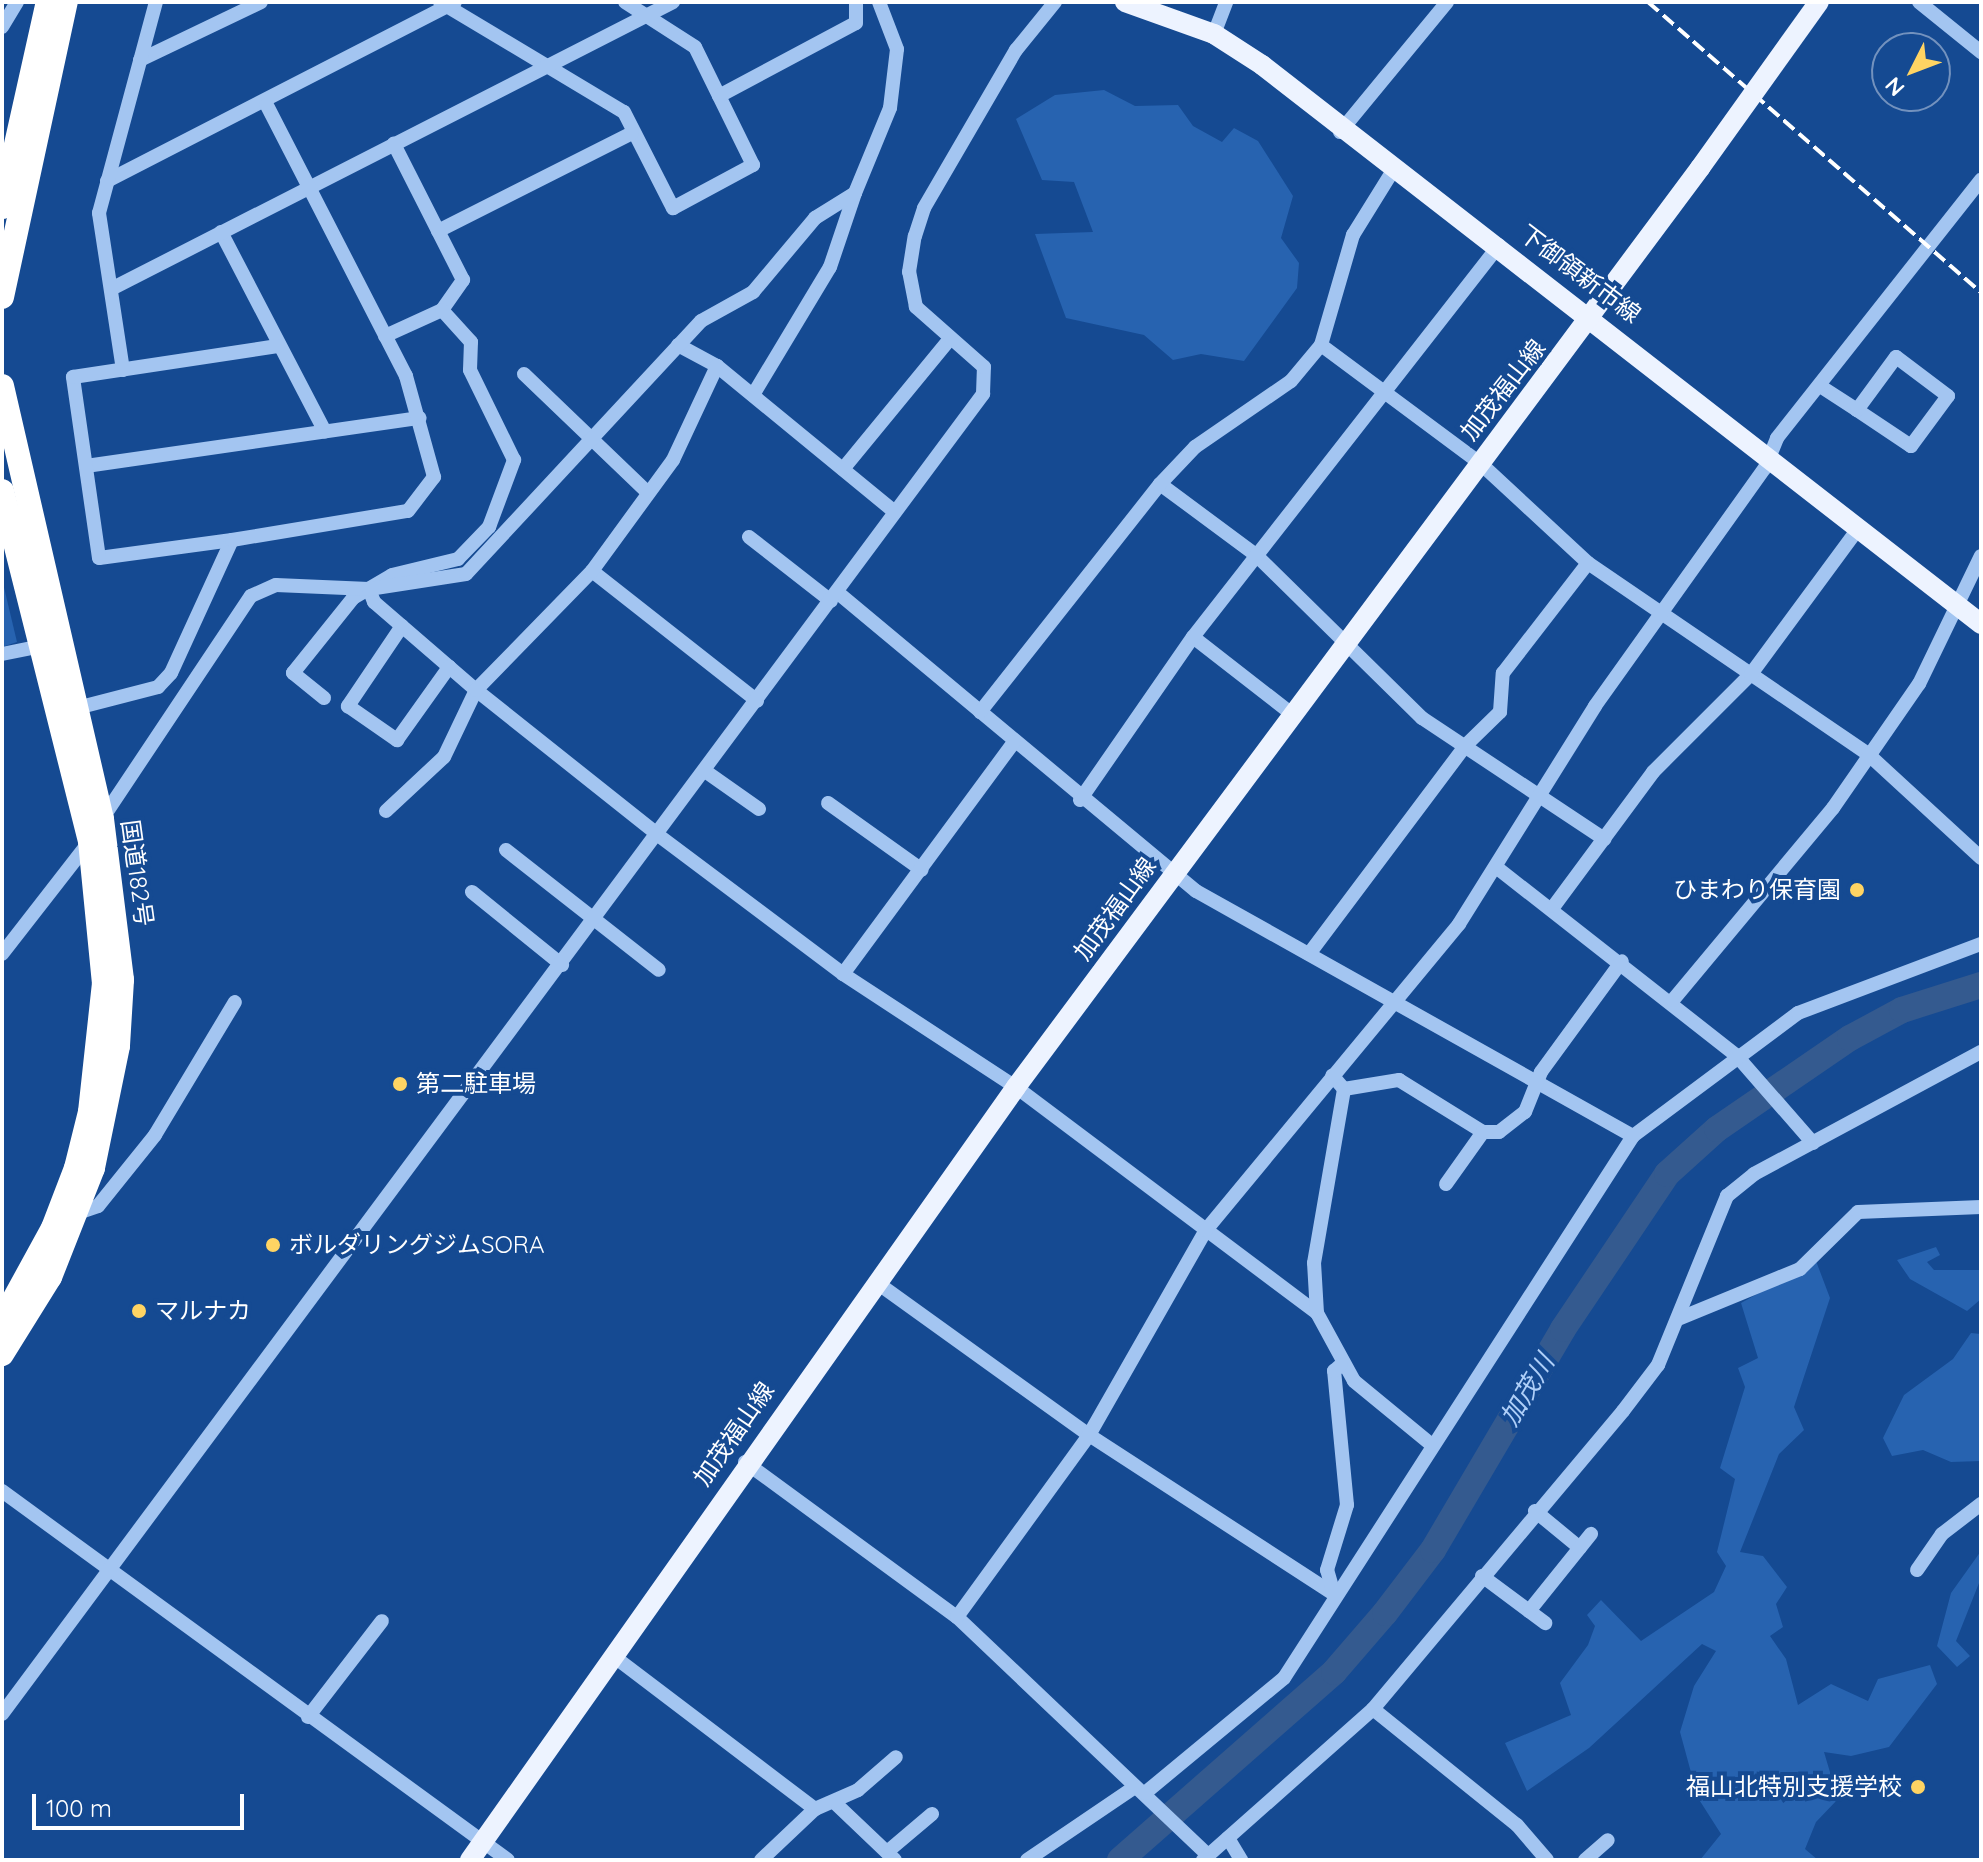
<!DOCTYPE html>
<meta charset="utf-8">
<style>
body{margin:0}
#map{position:relative;width:1983px;height:1862px;overflow:hidden;background:#154a92;font-family:Quicksand,"Noto Sans JP",sans-serif}
div>[style]{position:absolute}
[style*='--x']{left:calc(var(--x)*1px);top:calc(var(--y)*1px);width:calc(var(--w)*1px);rotate:calc(var(--a)*1deg)}
.green>*{inset:0;background:#2763b0}
.river>*{height:26px;margin:-13px;padding:0 13px;transform-origin:13px;border-radius:13px;background:#345a8f}
.minor>*{height:14px;margin:-7px;padding:0 7px;transform-origin:7px;border-radius:7px;background:#a3c5f1}
.major>*{height:20px;margin:-10px;padding:0 10px;transform-origin:10px;border-radius:10px;background:#edf3ff}
.highway>*{height:24px;margin:-12px;padding:0 12px;transform-origin:12px;border-radius:12px;background:#fff}
.rail>*{height:4px;margin-top:-2px;transform-origin:0;background:repeating-linear-gradient(90deg,#fff 0 14px,transparent 0 20px)}
.major-bridge>*{height:20px;margin:-10px;padding:0 10px;transform-origin:10px;border-radius:10px;background:#edf3ff}
.dots>*{width:22px;height:22px;translate:-50% -50%;box-sizing:border-box;border:4px solid #154a92;border-radius:50%}
span{translate:-50% -50%;white-space:nowrap;text-align:center;line-height:1.15;-webkit-text-stroke:8px #154a92;paint-order:stroke}
.street-label{font-size:24px;color:#fff}
.poi-label{font-size:24px;color:#fff}
.right{translate:-100% -50%;text-align:right}
.left{translate:0 -50%;text-align:left}
.water-label{font-size:26px;color:#afcff8;font-style:italic}
.frame{position:absolute;inset:0;border:4px solid #fff;pointer-events:none}
.north{position:absolute;left:1871px;top:32px;width:80px;height:80px;box-sizing:border-box;background:#154a92;border:2px solid #7392be;border-radius:50%;rotate:228deg;font-size:22px;font-weight:700;line-height:32px;text-align:center;color:#fff}
.north::after{content:'';display:block;margin:auto;width:28px;height:36px;background:#ffd463;clip-path:polygon(50% 0,100% 100%,50% 72%,0 100%)}
.scale{position:absolute;left:32px;top:1794px;width:212px;height:36px;box-sizing:border-box;border:4px solid #fff;border-top:0;padding-left:10px;font-size:24px;line-height:28px;white-space:nowrap;color:#fff;-webkit-text-stroke:6px #154a92;paint-order:stroke}
</style>
<div id="map">
<div class="green">
<div style="clip-path:polygon(1104px 90px,1135px 106px,1178px 105px,1193px 126px,1222px 142px,1234px 128px,1258px 141px,1293px 196px,1281px 238px,1299px 263px,1297px 288px,1244px 361px,1201px 354px,1173px 360px,1144px 335px,1066px 318px,1035px 234px,1093px 232px,1074px 182px,1042px 180px,1016px 119px,1055px 95px)"></div>
<div style="clip-path:polygon(2px 579px,17px 642px,2px 647px)"></div>
<div style="clip-path:polygon(1936px 1247px,1940px 1255px,1927px 1262px,1934px 1270px,1981px 1270px,1981px 1299px,1967px 1311px,1910px 1279px,1897px 1260px)"></div>
<div style="clip-path:polygon(1816px 1261px,1830px 1298px,1794px 1407px,1804px 1430px,1779px 1454px,1740px 1552px,1763px 1556px,1787px 1587px,1776px 1604px,1783px 1627px,1770px 1636px,1786px 1659px,1798px 1705px,1831px 1684px,1868px 1701px,1878px 1679px,1930px 1665px,1937px 1684px,1889px 1747px,1851px 1756px,1824px 1752px,1838px 1799px,1816px 1822px,1805px 1849px,1818px 1860px,1700px 1860px,1721px 1834px,1698px 1798px,1680px 1732px,1694px 1686px,1716px 1651px,1702px 1644px,1589px 1748px,1527px 1791px,1505px 1743px,1571px 1715px,1560px 1683px,1588px 1645px,1595px 1626px,1587px 1615px,1601px 1600px,1641px 1641px,1714px 1592px,1726px 1566px,1717px 1552px,1735px 1479px,1720px 1468px,1745px 1387px,1738px 1368px,1758px 1358px,1741px 1303px)"></div>
<div style="clip-path:polygon(1971px 1333px,1981px 1334px,1981px 1461px,1951px 1462px,1923px 1450px,1892px 1456px,1883px 1438px,1904px 1395px,1953px 1359px)"></div>
<div style="clip-path:polygon(1981px 1551px,1981px 1578px,1956px 1641px,1970px 1656px,1957px 1667px,1937px 1646px,1951px 1593px)"></div>
</div>
<div class="river">
<div style="--x:1120;--y:1860;--w:285;--a:-41.3"></div>
<div style="--x:1334;--y:1672;--w:78;--a:-49.2"></div>
<div style="--x:1385;--y:1613;--w:79;--a:-52.7"></div>
<div style="--x:1433;--y:1550;--w:256;--a:-59.5"></div>
<div style="--x:1563;--y:1329;--w:187;--a:-56.1"></div>
<div style="--x:1667;--y:1174;--w:67;--a:-42"></div>
<div style="--x:1717;--y:1129;--w:161;--a:-34.4"></div>
<div style="--x:1850;--y:1038;--w:59;--a:-28.3"></div>
<div style="--x:1902;--y:1010;--w:83;--a:-17.6"></div>
</div>
<div class="minor">
<div style="--x:440;--y:2;--w:214;--a:30.9"></div>
<div style="--x:624;--y:112;--w:108;--a:63"></div>
<div style="--x:673;--y:208;--w:91;--a:-28.3"></div>
<div style="--x:753;--y:165;--w:131;--a:-116.2"></div>
<div style="--x:695;--y:47;--w:83;--a:-147.3"></div>
<div style="--x:1919;--y:2;--w:80;--a:38.9"></div>
<div style="--x:2;--y:27;--w:29;--a:-59"></div>
<div style="--x:1214;--y:34;--w:34;--a:-69"></div>
<div style="--x:140;--y:60;--w:134;--a:-25.6"></div>
<div style="--x:719;--y:96;--w:155;--a:-28.1"></div>
<div style="--x:856;--y:23;--w:21;--a:-90"></div>
<div style="--x:1340;--y:132;--w:168;--a:-50.5"></div>
<div style="--x:107;--y:181;--w:391;--a:-27.2"></div>
<div style="--x:438;--y:231;--w:217;--a:-26.8"></div>
<div style="--x:221;--y:232;--w:225;--a:62.5"></div>
<div style="--x:113;--y:288;--w:629;--a:-27.05"></div>
<div style="--x:385;--y:336;--w:63;--a:-24.5"></div>
<div style="--x:442;--y:310;--w:37;--a:-55"></div>
<div style="--x:463;--y:280;--w:153;--a:-116.9"></div>
<div style="--x:678;--y:345;--w:44;--a:28.3"></div>
<div style="--x:717;--y:366;--w:230;--a:39.4"></div>
<div style="--x:1321;--y:345;--w:198;--a:36.6"></div>
<div style="--x:1480;--y:463;--w:147;--a:42.8"></div>
<div style="--x:1588;--y:563;--w:340;--a:34.3"></div>
<div style="--x:1869;--y:755;--w:152;--a:42.6"></div>
<div style="--x:123;--y:370;--w:159;--a:-98.7"></div>
<div style="--x:99;--y:213;--w:219;--a:-74.9"></div>
<div style="--x:524;--y:374;--w:172;--a:43.8"></div>
<div style="--x:1820;--y:386;--w:44;--a:33"></div>
<div style="--x:1857;--y:410;--w:65;--a:33.7"></div>
<div style="--x:1911;--y:446;--w:62;--a:-53.5"></div>
<div style="--x:1948;--y:396;--w:65;--a:-143.1"></div>
<div style="--x:1896;--y:357;--w:66;--a:126.3"></div>
<div style="--x:753;--y:395;--w:149;--a:-59"></div>
<div style="--x:830;--y:267;--w:78;--a:-71.3"></div>
<div style="--x:86;--y:466;--w:337;--a:-8.2"></div>
<div style="--x:843;--y:469;--w:166;--a:-50.6"></div>
<div style="--x:1160;--y:484;--w:119;--a:36.5"></div>
<div style="--x:1256;--y:555;--w:233;--a:44.5"></div>
<div style="--x:1422;--y:718;--w:219;--a:33.6"></div>
<div style="--x:749;--y:537;--w:104;--a:38"></div>
<div style="--x:232;--y:540;--w:134;--a:172.3"></div>
<div style="--x:99;--y:558;--w:183;--a:-98.2"></div>
<div style="--x:73;--y:377;--w:207;--a:-8.6"></div>
<div style="--x:592;--y:571;--w:210;--a:38.2"></div>
<div style="--x:369;--y:589;--w:14;--a:69"></div>
<div style="--x:374;--y:602;--w:135;--a:40.8"></div>
<div style="--x:476;--y:690;--w:233;--a:38.5"></div>
<div style="--x:658;--y:835;--w:231;--a:36.9"></div>
<div style="--x:843;--y:974;--w:207;--a:33.2"></div>
<div style="--x:1016;--y:1087;--w:376;--a:36.9"></div>
<div style="--x:1317;--y:1313;--w:77;--a:61.4"></div>
<div style="--x:1354;--y:1381;--w:101;--a:39.4"></div>
<div style="--x:837;--y:592;--w:467;--a:39.8"></div>
<div style="--x:1196;--y:891;--w:501;--a:29.28"></div>
<div style="--x:402;--y:626;--w:97;--a:124"></div>
<div style="--x:348;--y:706;--w:60;--a:34.8"></div>
<div style="--x:397;--y:740;--w:90;--a:-54.5"></div>
<div style="--x:1193;--y:637;--w:125;--a:37.9"></div>
<div style="--x:2;--y:654;--w:46;--a:-11.3"></div>
<div style="--x:324;--y:698;--w:40;--a:-141"></div>
<div style="--x:293;--y:673;--w:96;--a:-51.3"></div>
<div style="--x:353;--y:598;--w:45;--a:-30.5"></div>
<div style="--x:392;--y:575;--w:68;--a:-13.6"></div>
<div style="--x:458;--y:559;--w:45;--a:-45.9"></div>
<div style="--x:489;--y:527;--w:72;--a:-69.5"></div>
<div style="--x:514;--y:460;--w:100;--a:-116.1"></div>
<div style="--x:470;--y:370;--w:28;--a:-88"></div>
<div style="--x:471;--y:342;--w:43;--a:-132.2"></div>
<div style="--x:73;--y:709;--w:88;--a:-14.5"></div>
<div style="--x:158;--y:687;--w:19;--a:-47"></div>
<div style="--x:171;--y:673;--w:146;--a:-65.4"></div>
<div style="--x:232;--y:540;--w:178;--a:-9.4"></div>
<div style="--x:408;--y:511;--w:43;--a:-52.6"></div>
<div style="--x:434;--y:477;--w:105;--a:-105.5"></div>
<div style="--x:406;--y:376;--w:305;--a:-117.2"></div>
<div style="--x:980;--y:712;--w:290;--a:-51.7"></div>
<div style="--x:1160;--y:484;--w:51;--a:-46.6"></div>
<div style="--x:1195;--y:447;--w:116;--a:-34.5"></div>
<div style="--x:1291;--y:381;--w:47;--a:-50.2"></div>
<div style="--x:1321;--y:345;--w:115;--a:-73.8"></div>
<div style="--x:1353;--y:235;--w:74;--a:-58.2"></div>
<div style="--x:705;--y:771;--w:66;--a:35.1"></div>
<div style="--x:1080;--y:800;--w:198;--a:-55.3"></div>
<div style="--x:1193;--y:637;--w:497;--a:-52"></div>
<div style="--x:828;--y:803;--w:115;--a:35.5"></div>
<div style="--x:386;--y:811;--w:79;--a:-43"></div>
<div style="--x:444;--y:757;--w:74;--a:-64.5"></div>
<div style="--x:476;--y:690;--w:166;--a:-45.7"></div>
<div style="--x:592;--y:571;--w:137;--a:-53.9"></div>
<div style="--x:673;--y:460;--w:104;--a:-64.9"></div>
<div style="--x:102;--y:819;--w:268;--a:-56.3"></div>
<div style="--x:251;--y:596;--w:27;--a:-24"></div>
<div style="--x:276;--y:585;--w:93;--a:2.5"></div>
<div style="--x:369;--y:589;--w:98;--a:-8.8"></div>
<div style="--x:466;--y:574;--w:345;--a:-47.1"></div>
<div style="--x:701;--y:321;--w:60;--a:-29.1"></div>
<div style="--x:753;--y:292;--w:97;--a:-50"></div>
<div style="--x:815;--y:218;--w:47;--a:-32"></div>
<div style="--x:855;--y:193;--w:92;--a:-67.6"></div>
<div style="--x:890;--y:108;--w:59;--a:-83.2"></div>
<div style="--x:897;--y:49;--w:50;--a:-111"></div>
<div style="--x:506;--y:850;--w:194;--a:38.1"></div>
<div style="--x:1496;--y:867;--w:305;--a:38.1"></div>
<div style="--x:1736;--y:1055;--w:117;--a:48.8"></div>
<div style="--x:472;--y:892;--w:116;--a:39"></div>
<div style="--x:1554;--y:906;--w:167;--a:-53.5"></div>
<div style="--x:1653;--y:772;--w:139;--a:-45"></div>
<div style="--x:1751;--y:674;--w:180;--a:-53.6"></div>
<div style="--x:2;--y:954;--w:143;--a:-52.1"></div>
<div style="--x:1309;--y:954;--w:260;--a:-53.1"></div>
<div style="--x:1465;--y:746;--w:49;--a:-44.2"></div>
<div style="--x:1500;--y:712;--w:39;--a:-86"></div>
<div style="--x:1503;--y:673;--w:139;--a:-52.3"></div>
<div style="--x:843;--y:974;--w:288;--a:-53.6"></div>
<div style="--x:1673;--y:1000;--w:250;--a:-50.2"></div>
<div style="--x:1833;--y:808;--w:151;--a:-55.3"></div>
<div style="--x:1919;--y:684;--w:142;--a:-64.2"></div>
<div style="--x:1344;--y:1089;--w:56;--a:-9.3"></div>
<div style="--x:1399;--y:1080;--w:99;--a:31.8"></div>
<div style="--x:1446;--y:1184;--w:64;--a:-54.6"></div>
<div style="--x:1483;--y:1132;--w:16;--a:0"></div>
<div style="--x:1499;--y:1132;--w:33;--a:-38"></div>
<div style="--x:1525;--y:1112;--w:43;--a:-68.2"></div>
<div style="--x:1541;--y:1072;--w:137;--a:-53.9"></div>
<div style="--x:78;--y:1213;--w:21;--a:-19"></div>
<div style="--x:98;--y:1206;--w:91;--a:-51.2"></div>
<div style="--x:155;--y:1135;--w:155;--a:-59"></div>
<div style="--x:876;--y:1282;--w:262;--a:35.7"></div>
<div style="--x:1089;--y:1435;--w:292;--a:33"></div>
<div style="--x:1317;--y:1313;--w:50;--a:-93.4"></div>
<div style="--x:1314;--y:1263;--w:177;--a:-80.2"></div>
<div style="--x:1344;--y:1089;--w:18;--a:-131"></div>
<div style="--x:1678;--y:1319;--w:132;--a:-22.3"></div>
<div style="--x:1800;--y:1269;--w:81;--a:-44.5"></div>
<div style="--x:1858;--y:1212;--w:123;--a:-2.3"></div>
<div style="--x:745;--y:1462;--w:263;--a:36.2"></div>
<div style="--x:957;--y:1617;--w:346;--a:43.5"></div>
<div style="--x:2;--y:1491;--w:626;--a:36.1"></div>
<div style="--x:1535;--y:1511;--w:58;--a:39.4"></div>
<div style="--x:1917;--y:1570;--w:44;--a:-55.2"></div>
<div style="--x:1942;--y:1534;--w:49;--a:-37.6"></div>
<div style="--x:1482;--y:1576;--w:79;--a:36.7"></div>
<div style="--x:1334;--y:1594;--w:25;--a:-106"></div>
<div style="--x:1327;--y:1570;--w:68;--a:-72.9"></div>
<div style="--x:1347;--y:1505;--w:135;--a:-95.5"></div>
<div style="--x:1334;--y:1371;--w:9;--a:-41"></div>
<div style="--x:1529;--y:1611;--w:99;--a:-51.2"></div>
<div style="--x:957;--y:1617;--w:225;--a:-54"></div>
<div style="--x:1089;--y:1435;--w:236;--a:-60.3"></div>
<div style="--x:1206;--y:1230;--w:397;--a:-50.4"></div>
<div style="--x:1459;--y:924;--w:257;--a:-58"></div>
<div style="--x:1595;--y:706;--w:292;--a:-54.5"></div>
<div style="--x:1765;--y:468;--w:32;--a:-68"></div>
<div style="--x:1777;--y:438;--w:329;--a:-51.7"></div>
<div style="--x:612;--y:1655;--w:255;--a:37.2"></div>
<div style="--x:1373;--y:1709;--w:185;--a:38.9"></div>
<div style="--x:1517;--y:1825;--w:46;--a:49.4"></div>
<div style="--x:2;--y:1714;--w:1645;--a:-53.38"></div>
<div style="--x:983;--y:394;--w:27;--a:-88"></div>
<div style="--x:984;--y:367;--w:91;--a:-138.6"></div>
<div style="--x:916;--y:307;--w:36;--a:-101"></div>
<div style="--x:909;--y:272;--w:36;--a:-81"></div>
<div style="--x:915;--y:236;--w:29;--a:-72"></div>
<div style="--x:924;--y:208;--w:183;--a:-59.8"></div>
<div style="--x:1016;--y:50;--w:62;--a:-50.9"></div>
<div style="--x:308;--y:1717;--w:121;--a:-52.4"></div>
<div style="--x:1145;--y:1793;--w:180;--a:-39.6"></div>
<div style="--x:1284;--y:1678;--w:645;--a:-57.22"></div>
<div style="--x:1633;--y:1136;--w:206;--a:-36.7"></div>
<div style="--x:1798;--y:1013;--w:196;--a:-20.7"></div>
<div style="--x:834;--y:1802;--w:84;--a:43.6"></div>
<div style="--x:1228;--y:1838;--w:26;--a:59"></div>
<div style="--x:887;--y:1852;--w:59;--a:-40.2"></div>
<div style="--x:761;--y:1860;--w:74;--a:-43.4"></div>
<div style="--x:815;--y:1809;--w:47;--a:-23.8"></div>
<div style="--x:858;--y:1790;--w:50;--a:-41"></div>
<div style="--x:1027;--y:1860;--w:130;--a:-34.1"></div>
<div style="--x:1203;--y:1860;--w:227;--a:-41.6"></div>
<div style="--x:1373;--y:1709;--w:389;--a:-50"></div>
<div style="--x:1623;--y:1411;--w:58;--a:-52.7"></div>
<div style="--x:1658;--y:1365;--w:183;--a:-67.8"></div>
<div style="--x:1727;--y:1196;--w:35;--a:-39"></div>
<div style="--x:1754;--y:1174;--w:258;--a:-28.3"></div>
<div style="--x:1585;--y:1860;--w:30;--a:-41"></div>
</div>
<div class="major">
<div style="--x:1125;--y:2;--w:95;--a:19.8"></div>
<div style="--x:1214;--y:34;--w:57;--a:32.9"></div>
<div style="--x:1262;--y:65;--w:911;--a:37.86"></div>
<div style="--x:470;--y:1860;--w:946;--a:-54.76"></div>
<div style="--x:1016;--y:1087;--w:1146;--a:-53.34"></div>
</div>
<div class="highway">
<div style="--x:2;--y:207;--w:210;--a:-77.4"></div>
<div style="--x:2;--y:297;--w:302;--a:-77.8"></div>
<div style="--x:2;--y:386;--w:444;--a:77"></div>
<div style="--x:102;--y:819;--w:162;--a:82.9"></div>
<div style="--x:122;--y:980;--w:66;--a:93.5"></div>
<div style="--x:118;--y:1046;--w:125;--a:101.6"></div>
<div style="--x:93;--y:1168;--w:117;--a:111.5"></div>
<div style="--x:50;--y:1277;--w:91;--a:121.9"></div>
<div style="--x:2;--y:491;--w:361;--a:75.9"></div>
<div style="--x:90;--y:841;--w:143;--a:84.4"></div>
<div style="--x:104;--y:983;--w:130;--a:96.2"></div>
<div style="--x:90;--y:1112;--w:58;--a:104"></div>
<div style="--x:76;--y:1168;--w:64;--a:111"></div>
<div style="--x:53;--y:1228;--w:106;--a:118.7"></div>
</div>
<div class="rail">
<div style="--x:1648;--y:2;--w:442;--a:41.1"></div>
</div>
<div class="major-bridge">
<div style="--x:1700;--y:168;--w:204;--a:-54.4"></div>
</div>
<div class="dots">
<div style="left:1857px;top:890px;background:#ffd463"></div>
<div style="left:400px;top:1084px;background:#ffd463"></div>
<div style="left:273px;top:1245px;background:#ffd463"></div>
<div style="left:139px;top:1311px;background:#ffd463"></div>
<div style="left:1918px;top:1787px;background:#ffd463"></div>
</div>
<div class="street-label">
<span style="left:1580px;top:274px;rotate:37deg">下御領新市線</span>
<span style="left:1503px;top:390px;rotate:-52deg">加茂福山線</span>
<span style="left:137px;top:873px;rotate:82deg">国道182号</span>
<span style="left:1115px;top:909px;rotate:-54deg">加茂福山線</span>
<span style="left:734px;top:1434px;rotate:-55deg">加茂福山線</span>
</div>
<div class="poi-label">
<span class="right" style="left:1841px;top:890px">ひまわり保育園</span>
<span class="left" style="left:416px;top:1084px">第二駐車場</span>
<span class="left" style="left:289px;top:1245px">ボルダリングジムSORA</span>
<span class="left" style="left:155px;top:1311px">マルナカ</span>
<span class="right" style="left:1902px;top:1787px">福山北特別支援学校</span>
</div>
<div class="water-label">
<span style="left:1527px;top:1390px;rotate:-59deg">加茂川</span>
</div>
<div class="frame"></div>
<div class="north">N</div>
<div class="scale">100 m</div>
</div>
